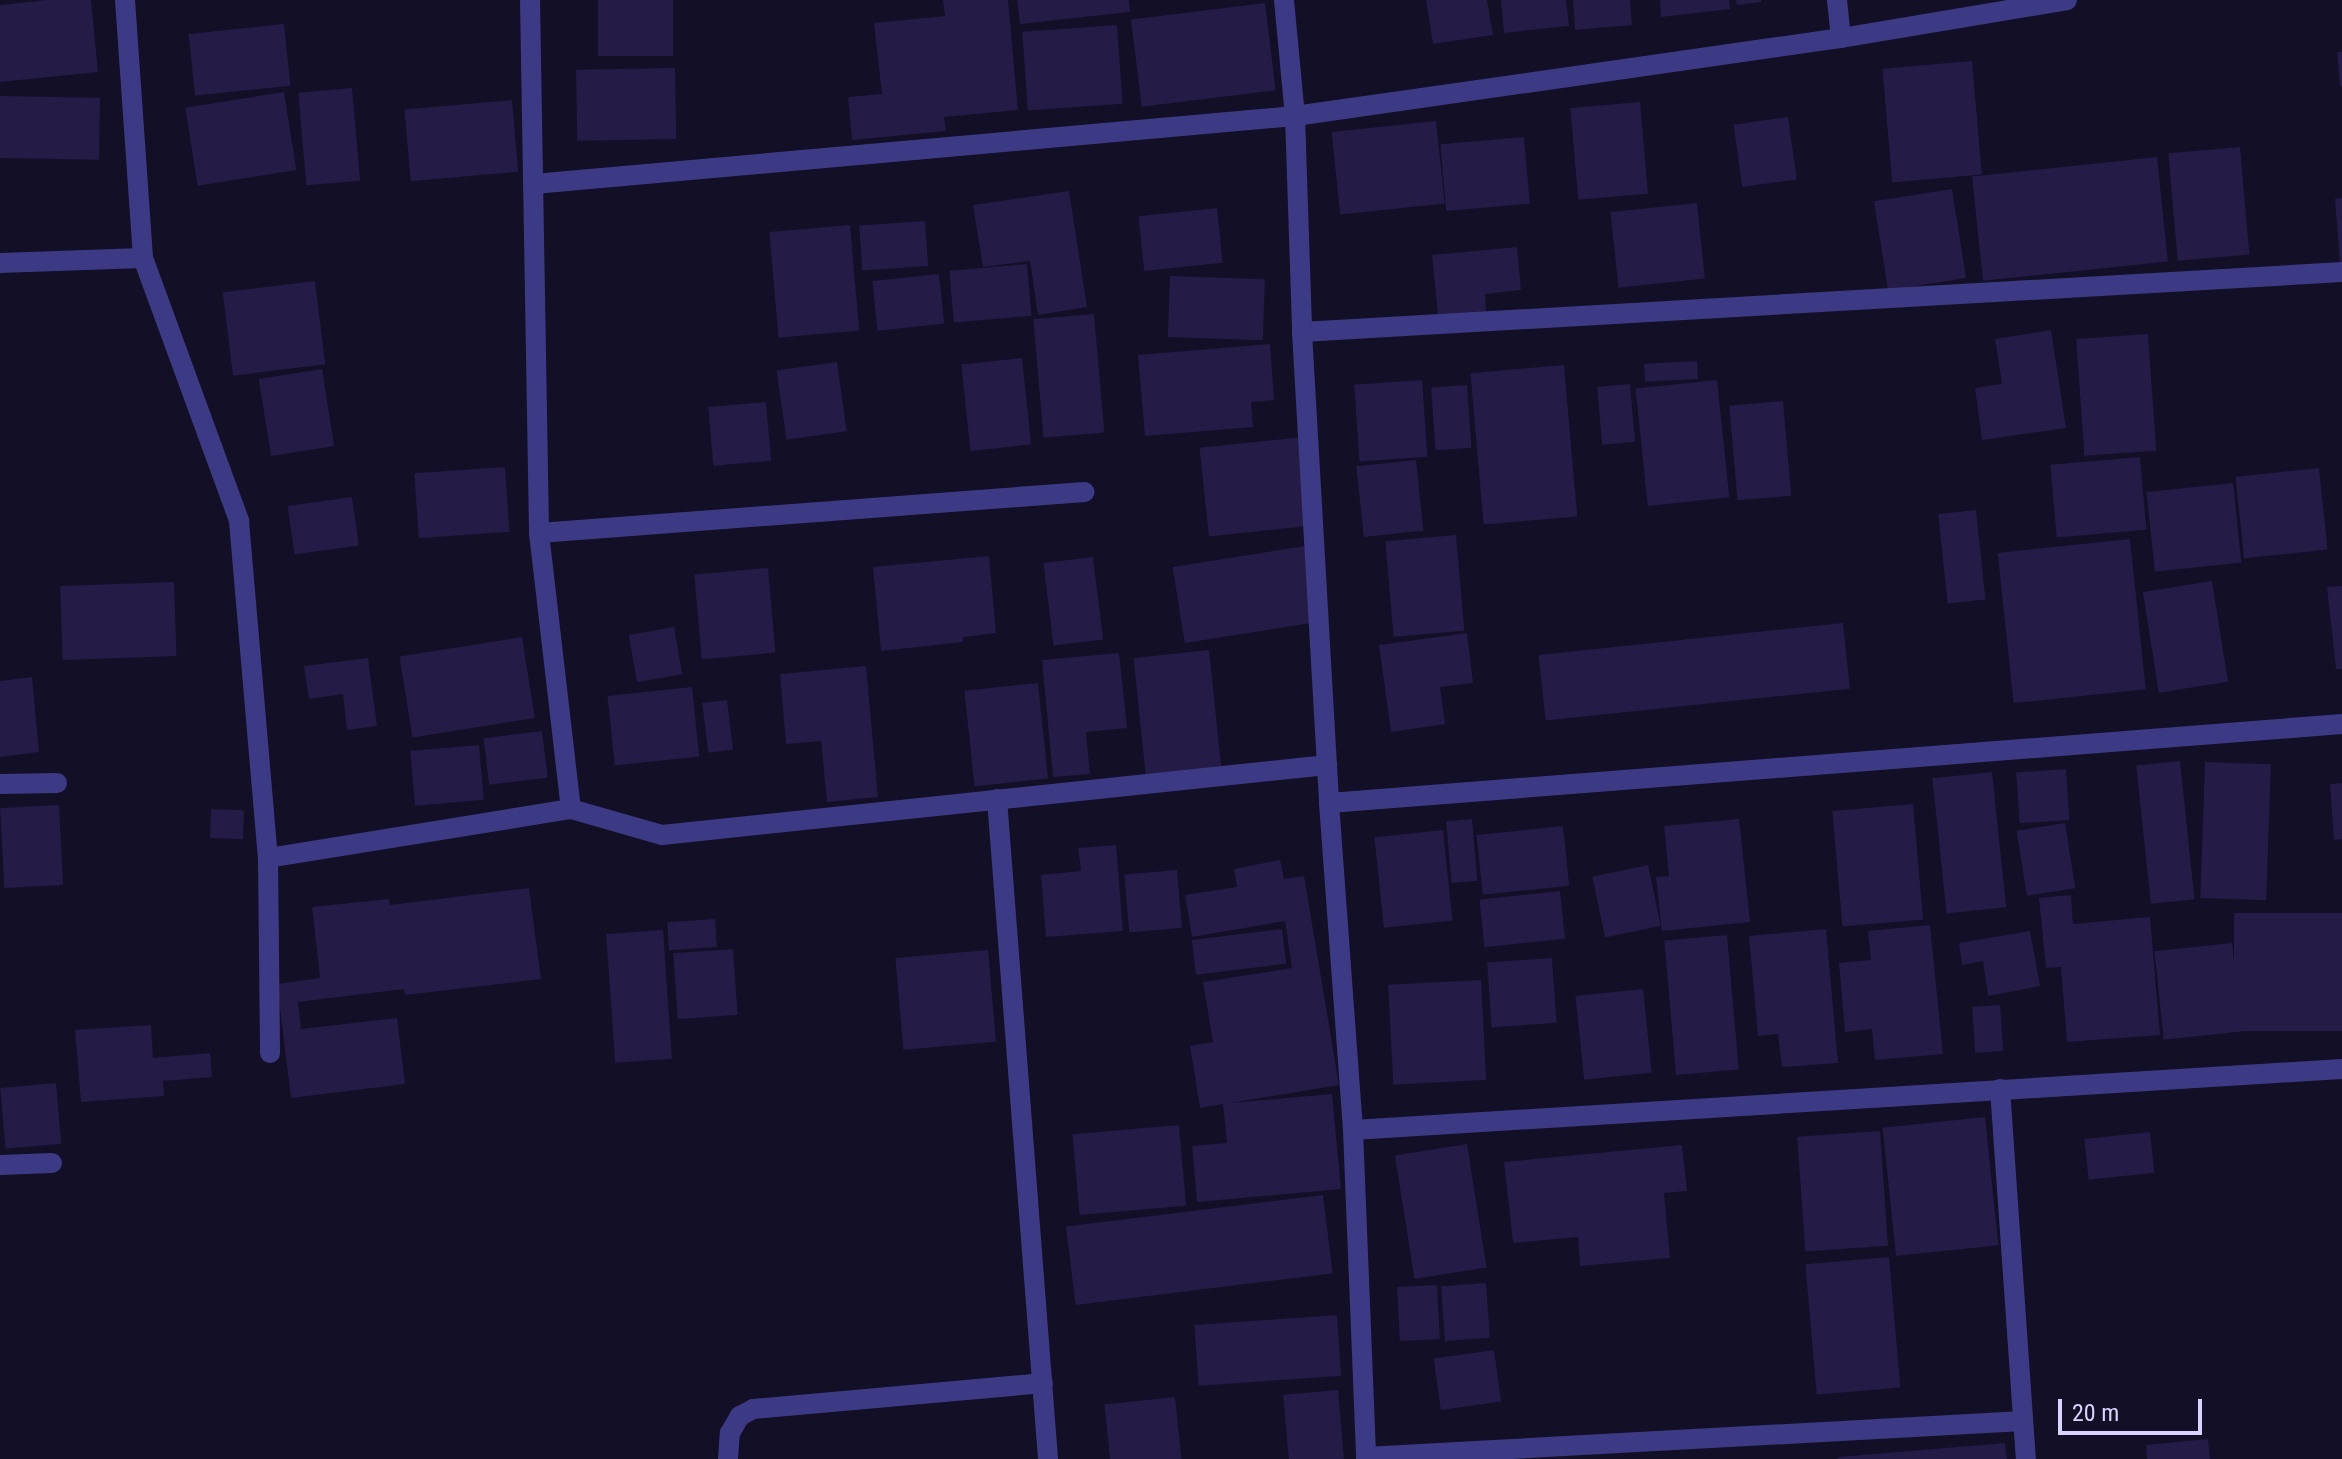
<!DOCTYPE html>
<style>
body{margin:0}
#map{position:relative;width:2342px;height:1459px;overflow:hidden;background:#130f26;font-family:"Roboto Condensed",sans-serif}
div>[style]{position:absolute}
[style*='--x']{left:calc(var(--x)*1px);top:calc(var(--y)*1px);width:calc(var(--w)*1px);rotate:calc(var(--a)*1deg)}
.building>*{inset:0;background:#241b47;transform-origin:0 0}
.street>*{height:20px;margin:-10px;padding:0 10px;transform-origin:10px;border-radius:10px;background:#3d3a85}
span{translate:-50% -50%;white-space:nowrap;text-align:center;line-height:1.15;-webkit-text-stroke:6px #130f26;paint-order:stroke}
.scale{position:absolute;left:2058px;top:1399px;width:144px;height:36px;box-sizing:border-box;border:4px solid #d9d4ff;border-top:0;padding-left:10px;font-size:24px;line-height:28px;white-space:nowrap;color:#d9d4ff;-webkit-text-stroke:6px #130f26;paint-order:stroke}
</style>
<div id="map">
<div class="building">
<div style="clip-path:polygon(47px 0,91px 0,98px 72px,0 82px,0 5px)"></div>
<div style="left:598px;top:0;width:75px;height:56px"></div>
<div style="clip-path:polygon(943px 0,1008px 0,1018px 110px,944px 117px,946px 131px,852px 140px,848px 97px,882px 94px,874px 23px,945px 16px)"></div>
<div style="clip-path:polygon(1017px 0,1129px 0,1130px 12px,1020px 24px)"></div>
<div style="clip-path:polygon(1426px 0,1487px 0,1493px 35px,1433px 44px)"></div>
<div style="clip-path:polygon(1501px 0,1566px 0,1569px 26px,1504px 33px)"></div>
<div style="clip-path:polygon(1573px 0,1630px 0,1632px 25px,1575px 30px)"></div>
<div style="clip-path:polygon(1660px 0,1729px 0,1730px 9px,1661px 17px)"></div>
<div style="clip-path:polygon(1736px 0,1761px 0,1761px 2px,1737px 5px)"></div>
<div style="left:1265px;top:3px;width:88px;height:135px;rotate:83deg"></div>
<div style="left:284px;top:24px;width:62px;height:96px;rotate:84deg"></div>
<div style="left:1117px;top:25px;width:79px;height:95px;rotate:86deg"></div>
<div style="clip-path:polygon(2337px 52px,2342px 52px,2342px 86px,2340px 86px)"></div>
<div style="left:1972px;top:61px;width:114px;height:90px;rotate:85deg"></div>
<div style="left:675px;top:68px;width:71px;height:99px;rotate:89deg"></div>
<div style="left:352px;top:88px;width:93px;height:54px;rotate:85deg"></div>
<div style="left:284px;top:92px;width:79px;height:100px;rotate:81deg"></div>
<div style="left:0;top:96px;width:100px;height:62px;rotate:1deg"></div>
<div style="left:512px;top:100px;width:72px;height:108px;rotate:85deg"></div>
<div style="left:1640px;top:102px;width:92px;height:70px;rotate:85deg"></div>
<div style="left:1788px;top:117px;width:63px;height:55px;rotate:82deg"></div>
<div style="left:1436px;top:121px;width:83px;height:105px;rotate:84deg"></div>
<div style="left:1524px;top:137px;width:67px;height:84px;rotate:85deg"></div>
<div style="left:2240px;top:147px;width:108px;height:72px;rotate:85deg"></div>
<div style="left:2157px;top:157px;width:105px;height:186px;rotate:84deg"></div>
<div style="left:1952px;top:189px;width:90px;height:79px;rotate:81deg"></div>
<div style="clip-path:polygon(1069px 191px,1087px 307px,1038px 315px,1030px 261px,983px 267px,973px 205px)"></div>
<div style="clip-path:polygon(2342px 198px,2342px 262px,2340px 263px,2335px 199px)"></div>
<div style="left:1697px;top:203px;width:76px;height:87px;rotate:84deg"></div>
<div style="left:1217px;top:208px;width:55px;height:79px;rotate:84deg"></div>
<div style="left:925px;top:221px;width:45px;height:66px;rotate:86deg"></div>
<div style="left:850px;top:225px;width:106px;height:81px;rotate:85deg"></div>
<div style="clip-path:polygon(1517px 247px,1521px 290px,1485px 294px,1486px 313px,1438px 316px,1432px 255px)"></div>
<div style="left:1027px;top:264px;width:52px;height:78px;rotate:85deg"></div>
<div style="left:939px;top:274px;width:50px;height:67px;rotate:84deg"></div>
<div style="left:1170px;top:276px;width:95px;height:61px;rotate:2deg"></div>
<div style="left:315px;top:281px;width:84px;height:93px;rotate:83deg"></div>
<div style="left:1094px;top:314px;width:119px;height:61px;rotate:85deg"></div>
<div style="clip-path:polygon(2051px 330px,2066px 428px,1982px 440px,1975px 388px,2002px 384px,1995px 339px)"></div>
<div style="left:2148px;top:334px;width:117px;height:72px;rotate:86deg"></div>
<div style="clip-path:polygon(1270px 344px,1274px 400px,1251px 402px,1253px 427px,1145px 436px,1138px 355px)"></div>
<div style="left:1022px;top:358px;width:87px;height:61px;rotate:84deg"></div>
<div style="left:1697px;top:361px;width:18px;height:53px;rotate:87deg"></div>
<div style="left:837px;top:362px;width:70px;height:61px;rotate:82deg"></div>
<div style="left:1564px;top:365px;width:152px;height:94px;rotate:85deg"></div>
<div style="left:322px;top:369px;width:78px;height:64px;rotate:81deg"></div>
<div style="left:1422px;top:380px;width:77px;height:68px;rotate:86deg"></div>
<div style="left:1717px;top:380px;width:118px;height:82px;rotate:84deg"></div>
<div style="left:1630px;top:384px;width:58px;height:33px;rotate:85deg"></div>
<div style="left:1467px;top:385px;width:63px;height:36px;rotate:86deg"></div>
<div style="left:1783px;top:401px;width:95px;height:54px;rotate:85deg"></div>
<div style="left:766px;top:402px;width:59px;height:58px;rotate:85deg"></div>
<div style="left:1303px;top:437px;width:89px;height:104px;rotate:84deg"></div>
<div style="left:2140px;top:457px;width:73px;height:90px;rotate:85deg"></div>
<div style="left:1416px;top:460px;width:71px;height:60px;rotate:84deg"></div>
<div style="left:505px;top:467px;width:65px;height:91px;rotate:86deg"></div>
<div style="left:2319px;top:468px;width:82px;height:84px;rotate:84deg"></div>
<div style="left:2233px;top:483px;width:80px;height:87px;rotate:84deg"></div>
<div style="left:352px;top:497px;width:49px;height:65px;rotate:82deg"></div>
<div style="left:1976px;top:510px;width:90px;height:38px;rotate:84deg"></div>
<div style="left:1456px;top:535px;width:96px;height:71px;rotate:85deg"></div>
<div style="left:2130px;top:539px;width:151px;height:133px;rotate:84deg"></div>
<div style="left:1305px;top:546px;width:77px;height:134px;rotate:81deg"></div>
<div style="clip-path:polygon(989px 556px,996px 633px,963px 637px,963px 642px,881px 651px,873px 567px)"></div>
<div style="left:1093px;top:557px;width:83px;height:50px;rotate:83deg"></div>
<div style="left:768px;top:568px;width:85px;height:74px;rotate:85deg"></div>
<div style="left:2212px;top:581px;width:102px;height:70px;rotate:81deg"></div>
<div style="left:174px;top:582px;width:74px;height:114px;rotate:88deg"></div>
<div style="clip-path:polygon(2342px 586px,2342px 669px,2336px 669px,2327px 587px)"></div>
<div style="left:1843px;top:623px;width:66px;height:306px;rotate:84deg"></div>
<div style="left:674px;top:627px;width:48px;height:46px;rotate:80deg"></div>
<div style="clip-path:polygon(1467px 633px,1473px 683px,1440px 687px,1445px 724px,1391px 732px,1379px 645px)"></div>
<div style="left:522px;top:637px;width:82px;height:124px;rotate:81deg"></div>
<div style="left:1209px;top:650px;width:124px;height:76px;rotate:84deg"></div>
<div style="clip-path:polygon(1119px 653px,1127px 728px,1086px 732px,1090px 774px,1053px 777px,1042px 660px)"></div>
<div style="clip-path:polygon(368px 658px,377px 726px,347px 730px,343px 694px,309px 699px,304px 666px)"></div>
<div style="clip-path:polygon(866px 666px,878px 797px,827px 802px,821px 741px,786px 744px,780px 674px)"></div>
<div style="clip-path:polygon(32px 677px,39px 752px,0 757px,0 681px)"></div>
<div style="left:1038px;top:683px;width:96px;height:74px;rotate:84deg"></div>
<div style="left:692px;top:687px;width:70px;height:85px;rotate:84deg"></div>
<div style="left:727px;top:700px;width:50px;height:25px;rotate:83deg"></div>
<div style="left:542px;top:731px;width:47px;height:59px;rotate:83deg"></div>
<div style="left:479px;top:745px;width:55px;height:69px;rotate:85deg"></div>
<div style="left:2180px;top:761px;width:139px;height:44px;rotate:84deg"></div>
<div style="left:2205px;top:762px;width:66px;height:136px;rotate:2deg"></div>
<div style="left:2066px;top:769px;width:51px;height:50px;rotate:86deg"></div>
<div style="left:1992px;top:772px;width:136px;height:60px;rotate:84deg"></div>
<div style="clip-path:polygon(2342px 783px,2342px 839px,2334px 840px,2330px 784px)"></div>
<div style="left:1913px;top:804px;width:116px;height:81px;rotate:85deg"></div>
<div style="left:59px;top:805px;width:80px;height:59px;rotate:87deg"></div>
<div style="left:211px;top:809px;width:33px;height:29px;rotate:2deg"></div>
<div style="left:1472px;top:819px;width:62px;height:26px;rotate:85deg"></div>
<div style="clip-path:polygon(1739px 819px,1750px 922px,1662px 931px,1656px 877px,1669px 876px,1664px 826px)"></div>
<div style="left:2065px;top:823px;width:66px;height:49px;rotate:81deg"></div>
<div style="left:1563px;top:826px;width:60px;height:87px;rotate:84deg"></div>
<div style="left:1443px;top:830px;width:91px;height:69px;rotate:84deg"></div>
<div style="clip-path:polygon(1116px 845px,1123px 931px,1046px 937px,1041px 875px,1081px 871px,1078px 848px)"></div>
<div style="clip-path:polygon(1280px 860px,1284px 879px,1304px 876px,1339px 1085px,1230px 1103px,1332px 1094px,1341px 1189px,1197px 1202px,1192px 1146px,1227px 1143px,1223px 1104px,1200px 1108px,1190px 1046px,1213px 1042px,1203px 982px,1292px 968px,1285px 921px,1192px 937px,1185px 895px,1237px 887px,1234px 869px)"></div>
<div style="left:1648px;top:865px;width:62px;height:57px;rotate:78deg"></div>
<div style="left:1177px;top:870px;width:58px;height:53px;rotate:85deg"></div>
<div style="clip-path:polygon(529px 888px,541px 979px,405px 995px,404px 989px,298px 1002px,301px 1029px,397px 1018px,405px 1084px,291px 1098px,277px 984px,320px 978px,312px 907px,389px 899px,390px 905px)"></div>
<div style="left:1560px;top:891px;width:48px;height:81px;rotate:84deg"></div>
<div style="clip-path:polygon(2071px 895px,2073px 924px,2150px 917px,2160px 1035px,2067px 1042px,2061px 967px,2046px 968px,2039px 898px)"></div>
<div style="left:2342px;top:913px;width:118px;height:108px;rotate:90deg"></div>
<div style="left:715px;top:919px;width:28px;height:48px;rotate:86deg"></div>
<div style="clip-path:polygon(1930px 925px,1943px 1054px,1875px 1060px,1872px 1029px,1845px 1032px,1839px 963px,1871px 960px,1868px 931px)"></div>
<div style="left:1282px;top:929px;width:35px;height:91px;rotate:83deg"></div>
<div style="clip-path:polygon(1826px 929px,1838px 1063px,1782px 1067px,1778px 1034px,1758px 1036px,1749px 936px)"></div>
<div style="left:663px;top:930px;width:129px;height:57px;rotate:86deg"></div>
<div style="clip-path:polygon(2030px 931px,2040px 986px,1988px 996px,1983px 961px,1962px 965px,1959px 943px)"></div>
<div style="left:1727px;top:935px;width:135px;height:63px;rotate:85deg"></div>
<div style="left:2232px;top:943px;width:89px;height:78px;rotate:84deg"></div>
<div style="left:733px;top:949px;width:66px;height:60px;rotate:86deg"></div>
<div style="left:988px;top:950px;width:92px;height:93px;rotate:85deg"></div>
<div style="left:1552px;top:958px;width:65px;height:65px;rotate:86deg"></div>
<div style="left:1481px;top:980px;width:100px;height:93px;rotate:87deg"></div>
<div style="left:1643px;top:989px;width:84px;height:68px;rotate:84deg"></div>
<div style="left:2000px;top:1005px;width:46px;height:28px;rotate:86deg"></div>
<div style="clip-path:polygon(151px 1025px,153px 1058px,210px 1053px,212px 1077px,163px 1081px,164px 1096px,81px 1102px,75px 1030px)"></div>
<div style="left:56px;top:1083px;width:61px;height:56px;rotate:85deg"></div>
<div style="left:1985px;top:1117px;width:129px;height:103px;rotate:84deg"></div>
<div style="left:1179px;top:1125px;width:81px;height:107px;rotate:85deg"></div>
<div style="left:1880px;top:1131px;width:115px;height:83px;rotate:86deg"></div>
<div style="left:2150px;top:1132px;width:41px;height:66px;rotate:84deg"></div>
<div style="left:1467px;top:1144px;width:125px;height:73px;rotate:81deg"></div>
<div style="clip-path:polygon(1682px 1145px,1687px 1191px,1664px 1193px,1670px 1258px,1580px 1266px,1578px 1237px,1513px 1243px,1504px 1162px)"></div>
<div style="left:1323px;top:1195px;width:79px;height:259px;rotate:83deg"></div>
<div style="left:1889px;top:1257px;width:131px;height:84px;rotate:85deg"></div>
<div style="left:1486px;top:1283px;width:55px;height:45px;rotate:86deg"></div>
<div style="left:1437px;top:1285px;width:54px;height:40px;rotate:87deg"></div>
<div style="left:1337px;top:1315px;width:61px;height:143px;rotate:86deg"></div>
<div style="left:1494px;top:1350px;width:52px;height:61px;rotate:82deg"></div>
<div style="left:1338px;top:1390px;width:69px;height:55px;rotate:85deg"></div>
<div style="left:1175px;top:1397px;width:62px;height:71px;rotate:84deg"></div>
<div style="clip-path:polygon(2208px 1439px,2210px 1459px,2147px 1459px,2146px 1445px)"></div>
<div style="clip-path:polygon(2005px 1443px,2007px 1459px,1838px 1459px,1838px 1457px)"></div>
</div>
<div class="street">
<div style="--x:125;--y:0;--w:259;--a:86"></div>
<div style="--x:143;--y:258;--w:280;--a:69.9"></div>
<div style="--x:239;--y:521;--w:338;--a:85.1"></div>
<div style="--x:268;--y:858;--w:307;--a:-9.2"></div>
<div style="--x:530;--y:0;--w:533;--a:89.03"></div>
<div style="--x:539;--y:533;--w:278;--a:83.4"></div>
<div style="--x:571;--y:809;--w:95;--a:15.9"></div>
<div style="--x:662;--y:835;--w:669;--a:-6.01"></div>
<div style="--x:1284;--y:0;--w:117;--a:84.6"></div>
<div style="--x:1295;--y:116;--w:216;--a:88.1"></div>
<div style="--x:1302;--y:332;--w:472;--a:86.7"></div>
<div style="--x:1329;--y:803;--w:328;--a:85.8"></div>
<div style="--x:1353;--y:1130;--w:329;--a:87.7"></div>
<div style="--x:1837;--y:0;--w:38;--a:84"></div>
<div style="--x:534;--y:184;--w:764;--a:-5.11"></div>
<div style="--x:1295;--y:116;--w:552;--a:-8.13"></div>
<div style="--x:1841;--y:38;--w:229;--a:-9.5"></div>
<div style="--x:0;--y:263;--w:143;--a:-2"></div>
<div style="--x:1302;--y:332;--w:1042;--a:-3.3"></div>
<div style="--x:539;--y:533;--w:547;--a:-4.3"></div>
<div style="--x:0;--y:784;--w:57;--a:-1"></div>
<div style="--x:997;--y:799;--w:662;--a:85.58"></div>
<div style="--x:1329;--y:803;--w:1016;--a:-4.46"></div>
<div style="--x:268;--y:858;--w:195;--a:89.4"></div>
<div style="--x:2000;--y:1089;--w:371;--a:86"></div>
<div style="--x:1353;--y:1130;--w:991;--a:-3.53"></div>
<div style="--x:0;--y:1165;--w:52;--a:-2.2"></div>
<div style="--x:1366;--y:1457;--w:658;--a:-3.14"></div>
<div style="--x:728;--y:1459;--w:26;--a:-86"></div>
<div style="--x:730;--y:1433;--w:20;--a:-60"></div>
<div style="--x:740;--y:1416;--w:15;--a:-28"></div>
<div style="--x:753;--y:1409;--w:291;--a:-5.1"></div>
</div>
<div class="scale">20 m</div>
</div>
